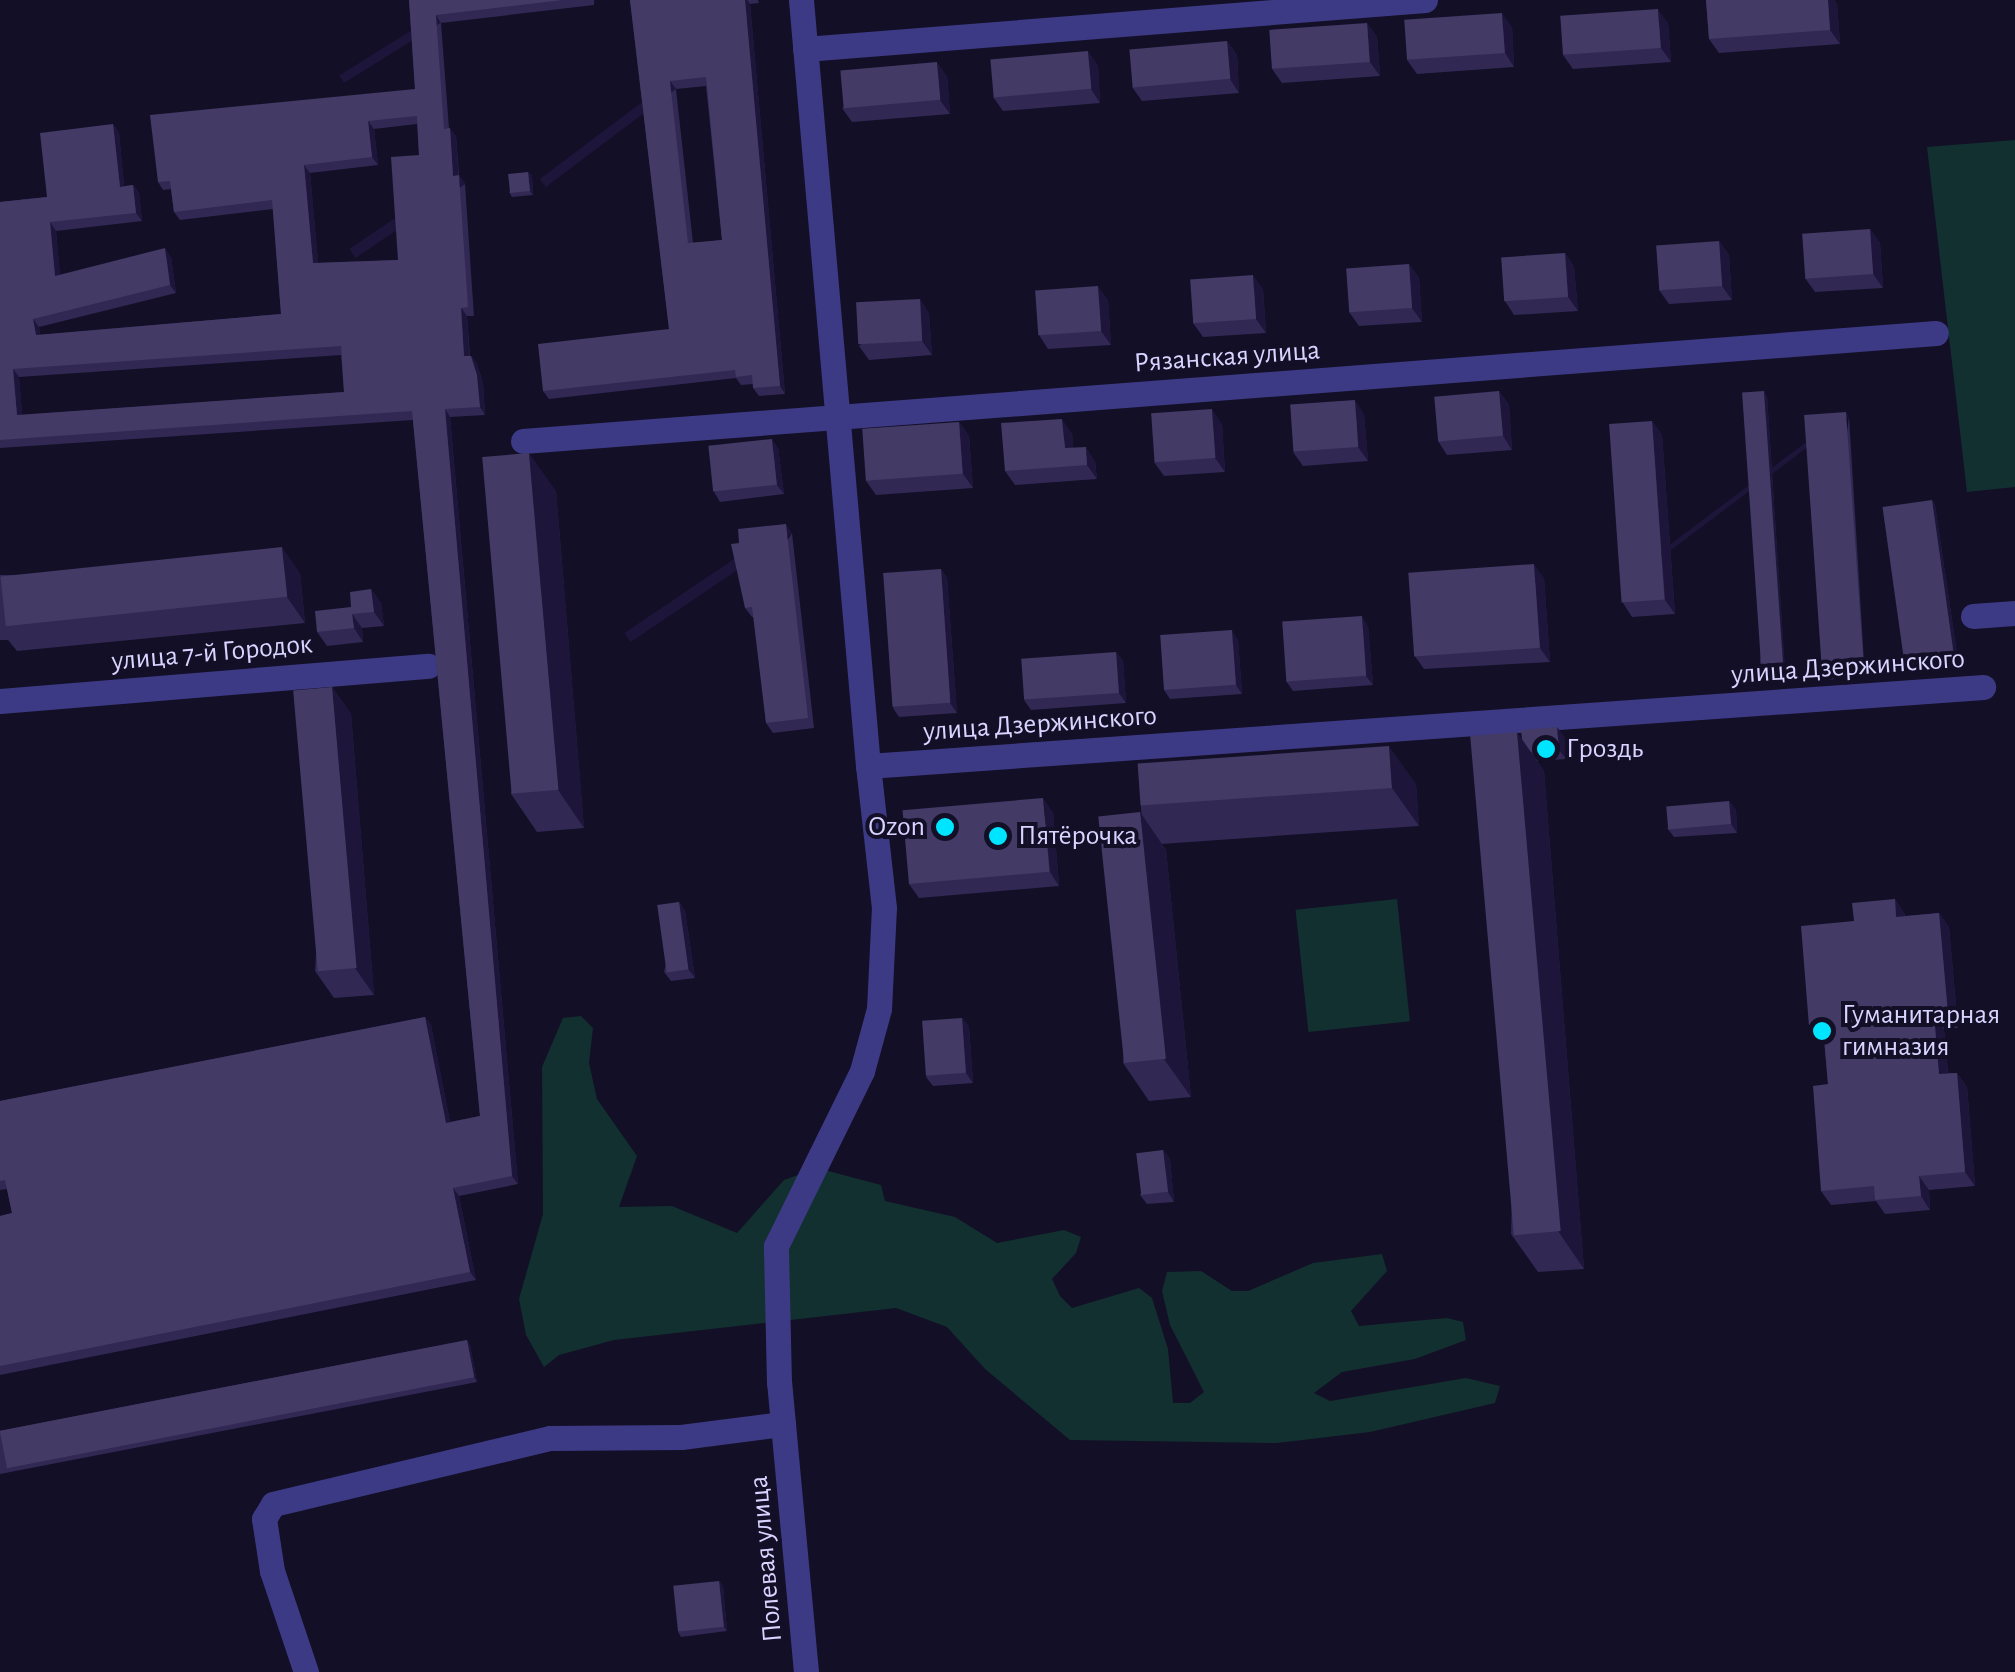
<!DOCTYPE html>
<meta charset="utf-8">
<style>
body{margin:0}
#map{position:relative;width:2015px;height:1672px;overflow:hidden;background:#130f26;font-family:"Alegreya Sans",sans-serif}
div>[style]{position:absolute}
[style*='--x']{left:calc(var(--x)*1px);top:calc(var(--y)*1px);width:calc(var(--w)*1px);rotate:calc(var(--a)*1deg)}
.green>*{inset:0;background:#12302f;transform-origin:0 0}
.street>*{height:25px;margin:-12.5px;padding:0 12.5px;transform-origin:12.5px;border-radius:12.5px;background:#3d3a85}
.wall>*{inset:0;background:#312854;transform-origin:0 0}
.shaded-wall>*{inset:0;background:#1d163a;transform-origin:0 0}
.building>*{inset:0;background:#433a66;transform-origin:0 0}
.dots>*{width:28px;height:28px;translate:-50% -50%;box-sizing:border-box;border:5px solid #130f26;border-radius:50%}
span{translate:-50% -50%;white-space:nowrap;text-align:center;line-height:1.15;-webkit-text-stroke:8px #130f26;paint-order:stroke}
.street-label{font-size:28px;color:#d9d4ff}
.poi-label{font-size:28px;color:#d9d4ff}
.left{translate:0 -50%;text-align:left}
.right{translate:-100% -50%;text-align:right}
</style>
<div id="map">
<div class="green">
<div style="clip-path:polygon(2015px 140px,2015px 487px,1967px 492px,1927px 147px)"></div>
<div style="left:1397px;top:899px;width:123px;height:102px;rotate:84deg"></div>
<div style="clip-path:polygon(581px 1016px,593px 1028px,589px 1063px,597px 1099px,637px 1156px,619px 1207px,672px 1206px,737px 1233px,784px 1180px,817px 1168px,881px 1185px,885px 1201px,955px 1217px,997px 1243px,1064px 1230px,1081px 1237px,1076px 1253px,1052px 1279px,1060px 1296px,1072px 1308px,1139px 1288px,1152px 1298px,1168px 1349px,1173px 1403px,1190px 1403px,1204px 1392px,1170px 1325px,1162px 1291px,1167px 1272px,1201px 1271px,1232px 1291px,1248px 1291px,1313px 1263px,1382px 1254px,1387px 1271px,1351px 1311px,1359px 1326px,1447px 1318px,1463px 1322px,1466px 1340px,1415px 1359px,1342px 1372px,1314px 1393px,1330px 1401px,1466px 1378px,1500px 1386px,1495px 1403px,1370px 1432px,1277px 1443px,1070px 1440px,985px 1369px,947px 1327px,896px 1308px,614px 1340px,559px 1355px,544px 1367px,526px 1335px,519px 1299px,543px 1214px,542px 1067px,563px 1018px)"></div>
</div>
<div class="street">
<div style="--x:801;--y:0;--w:769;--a:85"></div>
<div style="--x:868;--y:766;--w:1118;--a:-4.05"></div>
<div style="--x:805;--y:49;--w:622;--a:-4.52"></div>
<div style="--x:523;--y:441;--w:1417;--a:-4.37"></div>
<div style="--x:1973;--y:616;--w:42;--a:-4.1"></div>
<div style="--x:0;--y:701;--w:430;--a:-4.7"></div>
<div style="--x:306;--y:1672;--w:107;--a:-108.6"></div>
<div style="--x:272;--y:1571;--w:53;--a:-98.7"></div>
<div style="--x:264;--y:1519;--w:17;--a:-59"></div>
<div style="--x:273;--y:1504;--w:285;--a:-13.4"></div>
<div style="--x:550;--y:1438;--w:131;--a:-0.4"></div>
<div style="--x:681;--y:1437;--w:103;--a:-7.3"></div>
<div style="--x:806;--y:1672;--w:290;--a:-95.3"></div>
<div style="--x:779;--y:1383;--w:137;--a:-91.3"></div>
<div style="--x:776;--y:1246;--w:195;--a:-63.8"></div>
<div style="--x:862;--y:1071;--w:64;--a:-74.7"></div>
<div style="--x:879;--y:1009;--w:101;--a:-87.2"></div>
<div style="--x:884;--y:908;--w:143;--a:-96.4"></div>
</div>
<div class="wall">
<div style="clip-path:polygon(evenodd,409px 0,594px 0,594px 5px,441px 23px,449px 128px,456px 136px,459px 175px,465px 184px,474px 316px,467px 316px,470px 356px,471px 356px,477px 364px,483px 383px,485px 415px,450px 417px,518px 1184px,459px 1196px,476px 1280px,0 1375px,0 1216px,12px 1213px,7px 1189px,0 1190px,0 1101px,425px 1017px,431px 1025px,450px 1122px,480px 1116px,413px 420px,0 448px,0 202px,47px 197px,113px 124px,119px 133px,124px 186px,133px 185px,139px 193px,142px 221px,56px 231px,60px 275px,171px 257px,176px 293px,39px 327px,40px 335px,281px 314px,273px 209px,180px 220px,174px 212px,171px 189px,163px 190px,158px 182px,415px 89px,409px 0,417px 124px,419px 155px,398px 260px,318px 263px,310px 173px,378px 165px,374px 129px,417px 124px,409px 0,341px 355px,344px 392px,22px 415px,19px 377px,341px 355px)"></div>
<div style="clip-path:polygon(evenodd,630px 0,758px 0,759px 3px,750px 4px,785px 394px,759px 396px,753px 388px,753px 384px,741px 385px,736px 378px,549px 399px,543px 391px,669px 329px,630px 0,706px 86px,722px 240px,693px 243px,676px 89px,706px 86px)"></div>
<div style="clip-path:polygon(1706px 0,1834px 0,1837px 4px,1840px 44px,1719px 53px,1709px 39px)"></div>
<div style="clip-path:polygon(1367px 23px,1377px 37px,1380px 76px,1282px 83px,1272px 69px)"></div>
<div style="clip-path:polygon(1668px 23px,1671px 62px,1573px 69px,1563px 55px)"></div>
<div style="clip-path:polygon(1512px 27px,1514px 67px,1417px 74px,1407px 60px)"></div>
<div style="clip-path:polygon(1227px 41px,1237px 55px,1239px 93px,1142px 101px,1132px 87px)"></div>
<div style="clip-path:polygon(1098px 65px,1100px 103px,1003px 111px,993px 97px)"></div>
<div style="clip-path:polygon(947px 76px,950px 114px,852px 122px,842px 108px)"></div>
<div style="clip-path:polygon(528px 172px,532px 176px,533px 195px,512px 197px,509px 192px)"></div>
<div style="clip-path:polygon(1870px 229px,1880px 243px,1883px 288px,1815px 292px,1805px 278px)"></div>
<div style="clip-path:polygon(1719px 241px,1729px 255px,1732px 300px,1669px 304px,1659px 290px)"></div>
<div style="clip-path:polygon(1565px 253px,1574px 267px,1578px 311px,1514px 315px,1505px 301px)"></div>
<div style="clip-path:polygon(1409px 264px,1419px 278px,1422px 322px,1359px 326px,1349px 312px)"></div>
<div style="clip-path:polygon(1263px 289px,1266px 333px,1203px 337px,1193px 323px)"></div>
<div style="clip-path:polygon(920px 299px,929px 314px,932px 355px,869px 360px,859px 346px)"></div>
<div style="clip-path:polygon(1108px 300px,1111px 345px,1048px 349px,1039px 335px)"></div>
<div style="clip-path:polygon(1499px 391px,1509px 405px,1512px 450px,1447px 455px,1438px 441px)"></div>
<div style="clip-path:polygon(1767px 396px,1785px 671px,1763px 672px,1760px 668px)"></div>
<div style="clip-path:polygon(1364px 414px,1368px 461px,1303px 466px,1293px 452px)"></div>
<div style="clip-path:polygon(1849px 416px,1865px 677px,1823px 680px,1820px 675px)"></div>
<div style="clip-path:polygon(1652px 421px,1662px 435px,1675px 614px,1632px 617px,1623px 603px)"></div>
<div style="clip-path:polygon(959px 422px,969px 436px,973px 488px,876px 495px,866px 481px)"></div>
<div style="clip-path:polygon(1222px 424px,1225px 472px,1164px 476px,1154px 462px)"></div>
<div style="clip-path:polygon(1072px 433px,1073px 448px,1095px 461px,1097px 479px,1015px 485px,1005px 471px)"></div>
<div style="clip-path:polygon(778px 448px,784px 494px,720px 502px,714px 492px)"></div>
<div style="clip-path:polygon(556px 491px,584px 828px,537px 832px,511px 794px)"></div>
<div style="clip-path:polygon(1932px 500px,1935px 505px,1958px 660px,1908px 668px,1905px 663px)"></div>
<div style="clip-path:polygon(792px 533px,814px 728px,773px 733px,766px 723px,754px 617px,752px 617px,745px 608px)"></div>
<div style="clip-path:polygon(941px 569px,947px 578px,957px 713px,899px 717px,893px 708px)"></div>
<div style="clip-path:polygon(300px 573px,305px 623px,17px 651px,8px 640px,0 640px,0 575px)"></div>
<div style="clip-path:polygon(1544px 578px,1550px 662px,1424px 669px,1414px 655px)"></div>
<div style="clip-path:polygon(371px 589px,381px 603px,384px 626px,362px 628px,363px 642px,327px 646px,317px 632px,351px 607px)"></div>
<div style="clip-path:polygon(1368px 626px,1373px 685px,1293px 691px,1286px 681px)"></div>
<div style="clip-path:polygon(1238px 640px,1242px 694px,1170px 699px,1164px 690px)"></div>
<div style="clip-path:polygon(1116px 652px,1123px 661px,1126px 703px,1031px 710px,1024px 700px)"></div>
<div style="clip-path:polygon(332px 687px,351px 714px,374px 995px,334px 998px,315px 971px)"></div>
<div style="clip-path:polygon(1564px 736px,1566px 759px,1537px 761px,1544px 771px,1584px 1269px,1538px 1272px,1511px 1234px,1522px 739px)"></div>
<div style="left:1416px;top:784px;width:42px;height:276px;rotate:86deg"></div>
<div style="clip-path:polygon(1729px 801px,1736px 810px,1737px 833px,1674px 837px,1667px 828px)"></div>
<div style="clip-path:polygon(1053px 812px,1059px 886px,919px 898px,909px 884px)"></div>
<div style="clip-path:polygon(1140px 812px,1166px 850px,1191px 1097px,1149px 1101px,1123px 1063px)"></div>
<div style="clip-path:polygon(1895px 899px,1904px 913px,1905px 916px,1939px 913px,1949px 927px,1958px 1028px,1944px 1029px,1948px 1073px,1957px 1073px,1967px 1087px,1975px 1186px,1929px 1190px,1930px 1210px,1885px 1214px,1876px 1201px,1831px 1205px,1821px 1191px,1828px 1084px,1824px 1040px,1819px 1040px,1809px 1026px,1854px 921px)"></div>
<div style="clip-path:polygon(679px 902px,685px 911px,695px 978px,671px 981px,664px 972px)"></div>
<div style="clip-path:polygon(962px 1018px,969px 1027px,973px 1083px,933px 1086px,926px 1077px)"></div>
<div style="clip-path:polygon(1163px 1150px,1170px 1159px,1174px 1202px,1147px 1204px,1140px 1195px)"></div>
<div style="clip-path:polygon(467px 1340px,470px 1345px,477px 1382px,0 1474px,0 1431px)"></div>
<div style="clip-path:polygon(719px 1581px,723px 1586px,727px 1631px,681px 1637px,678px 1632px)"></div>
</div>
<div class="shaded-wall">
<div style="clip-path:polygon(745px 0,747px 0,750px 4px,785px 394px,780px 386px)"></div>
<div style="clip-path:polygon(1828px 0,1834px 0,1837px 4px,1840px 44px,1830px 30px)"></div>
<div style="clip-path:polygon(1658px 9px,1668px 23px,1671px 62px,1661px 48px)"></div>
<div style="clip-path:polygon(1502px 13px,1512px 27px,1514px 67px,1505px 53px)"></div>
<div style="left:436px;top:15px;width:9px;height:114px;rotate:58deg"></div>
<div style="clip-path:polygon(1367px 23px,1377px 37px,1380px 76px,1370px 62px)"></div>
<div style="clip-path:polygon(1227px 41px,1237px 55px,1239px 93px,1230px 79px)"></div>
<div style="clip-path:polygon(1088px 51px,1098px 65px,1100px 103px,1091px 89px)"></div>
<div style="clip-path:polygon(937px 62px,947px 76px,950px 114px,940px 100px)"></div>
<div style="left:670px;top:81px;width:10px;height:163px;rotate:53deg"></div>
<div style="clip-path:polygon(368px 121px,374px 129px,378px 165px,372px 157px)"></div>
<div style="clip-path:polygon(113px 124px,119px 133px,125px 195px,120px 187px)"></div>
<div style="clip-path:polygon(450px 128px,456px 136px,459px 184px,453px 176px)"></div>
<div style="clip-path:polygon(304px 165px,310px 173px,319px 271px,313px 263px)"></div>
<div style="clip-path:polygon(528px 172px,532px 176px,533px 195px,530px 191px)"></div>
<div style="left:459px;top:175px;width:11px;height:132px;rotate:56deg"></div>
<div style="clip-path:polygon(133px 185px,139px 193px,142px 221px,136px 213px)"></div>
<div style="clip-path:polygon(50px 222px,56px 231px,61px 285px,55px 276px)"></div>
<div style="clip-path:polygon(1870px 229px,1880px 243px,1883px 288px,1873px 274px)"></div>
<div style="clip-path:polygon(1719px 241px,1729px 255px,1732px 300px,1722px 286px)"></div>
<div style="clip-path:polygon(165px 248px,171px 257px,176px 293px,170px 285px)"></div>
<div style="clip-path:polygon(1565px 253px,1574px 267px,1578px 311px,1568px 297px)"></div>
<div style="clip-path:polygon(1409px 264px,1419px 278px,1422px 322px,1412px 308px)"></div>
<div style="clip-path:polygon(1253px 275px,1263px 289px,1266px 333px,1256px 319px)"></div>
<div style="clip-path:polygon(1098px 286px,1108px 300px,1111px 345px,1101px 331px)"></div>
<div style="clip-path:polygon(920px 299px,929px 314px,932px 355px,922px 341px)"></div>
<div style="clip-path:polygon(461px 308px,467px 316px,470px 364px,464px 356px)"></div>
<div style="clip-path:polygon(33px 319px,39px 327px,42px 343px,36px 335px)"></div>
<div style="clip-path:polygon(471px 356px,477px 364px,483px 383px,485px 415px,480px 407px)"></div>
<div style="clip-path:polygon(13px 369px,19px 377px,23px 423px,17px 415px)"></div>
<div style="clip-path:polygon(1499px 391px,1509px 405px,1512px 450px,1503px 436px)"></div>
<div style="clip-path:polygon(1764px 391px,1767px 396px,1785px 671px,1781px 666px)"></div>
<div style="clip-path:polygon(1355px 400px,1364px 414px,1368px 461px,1358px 447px)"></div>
<div style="clip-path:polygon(445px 409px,450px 417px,518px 1184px,512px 1176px)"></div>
<div style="clip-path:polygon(1212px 409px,1222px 424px,1225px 472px,1215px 458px)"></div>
<div style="left:1846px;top:412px;width:5px;height:261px;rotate:53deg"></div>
<div style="clip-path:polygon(1062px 419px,1072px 433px,1075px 462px,1065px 448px)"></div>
<div style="clip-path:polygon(1652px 421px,1662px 435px,1675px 614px,1665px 600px)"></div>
<div style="clip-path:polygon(959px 422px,969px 436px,973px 488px,963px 474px)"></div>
<div style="clip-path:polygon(772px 439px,778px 448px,784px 494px,777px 485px)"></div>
<div style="clip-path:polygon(1086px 447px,1095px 461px,1097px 479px,1087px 465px)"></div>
<div style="clip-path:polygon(529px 453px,556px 491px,584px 828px,558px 790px)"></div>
<div style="clip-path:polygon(1932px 500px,1935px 505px,1958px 660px,1954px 656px)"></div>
<div style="left:786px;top:524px;width:11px;height:195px;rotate:56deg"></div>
<div style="clip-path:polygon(282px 547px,300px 573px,305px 623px,287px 597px)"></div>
<div style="clip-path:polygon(1534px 564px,1544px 578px,1550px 662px,1540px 648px)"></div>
<div style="clip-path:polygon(941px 569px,947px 578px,957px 713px,950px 703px)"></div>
<div style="clip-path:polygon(371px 589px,381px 603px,384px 626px,374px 612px)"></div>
<div style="clip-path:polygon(352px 614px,362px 628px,363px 642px,354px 628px)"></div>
<div style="clip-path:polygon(1362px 616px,1368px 626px,1373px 685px,1366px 676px)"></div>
<div style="clip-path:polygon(1232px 630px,1238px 640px,1242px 694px,1236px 685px)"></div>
<div style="clip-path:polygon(1116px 652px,1123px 661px,1126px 703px,1119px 693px)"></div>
<div style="clip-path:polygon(332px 687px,351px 714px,374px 995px,355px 968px)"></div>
<div style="clip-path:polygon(1557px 727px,1564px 736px,1566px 759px,1559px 750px)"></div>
<div style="clip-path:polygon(1517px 732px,1544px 771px,1584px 1269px,1558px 1231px)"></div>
<div style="clip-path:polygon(1389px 746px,1416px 784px,1419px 826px,1392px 788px)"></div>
<div style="clip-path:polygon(1043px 798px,1053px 812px,1059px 886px,1050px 872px)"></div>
<div style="clip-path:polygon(1729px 801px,1736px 810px,1737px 833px,1731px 824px)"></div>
<div style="clip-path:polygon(1140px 812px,1166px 850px,1191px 1097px,1164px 1059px)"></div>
<div style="clip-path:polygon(1895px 899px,1904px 913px,1906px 931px,1896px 917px)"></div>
<div style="clip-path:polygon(679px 902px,685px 911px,695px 978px,688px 969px)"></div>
<div style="clip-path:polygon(1939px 913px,1949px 927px,1958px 1028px,1948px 1014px)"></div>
<div style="clip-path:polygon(1934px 1015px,1944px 1029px,1949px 1088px,1939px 1074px)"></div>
<div style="clip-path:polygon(425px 1017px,431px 1025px,452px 1132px,446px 1123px)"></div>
<div style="clip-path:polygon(962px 1018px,969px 1027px,973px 1083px,966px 1073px)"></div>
<div style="clip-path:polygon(1957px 1073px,1967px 1087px,1975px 1186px,1965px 1172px)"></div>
<div style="clip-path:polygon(1163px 1150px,1170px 1159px,1174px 1202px,1168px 1192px)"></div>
<div style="clip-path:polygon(1919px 1176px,1929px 1190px,1930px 1210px,1921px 1196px)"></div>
<div style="clip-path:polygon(453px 1188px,459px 1196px,476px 1280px,470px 1272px)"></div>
<div style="clip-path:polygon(467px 1340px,470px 1345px,477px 1382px,474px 1377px)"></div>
<div style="clip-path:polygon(719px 1581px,723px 1586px,727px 1631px,724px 1627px)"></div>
</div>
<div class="building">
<div style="clip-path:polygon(evenodd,409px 0,563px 0,436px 15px,444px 129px,450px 128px,453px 176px,459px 175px,468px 307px,461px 308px,464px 356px,471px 356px,477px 375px,480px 407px,445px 409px,512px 1176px,453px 1188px,470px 1272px,0 1366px,0 1216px,12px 1213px,5px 1180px,0 1181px,0 1101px,425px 1017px,446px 1123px,480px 1116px,412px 411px,0 440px,0 202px,47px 197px,40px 133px,113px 124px,120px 187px,133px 185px,136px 213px,50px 222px,55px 276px,165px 248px,170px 285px,33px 319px,36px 335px,281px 314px,272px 200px,174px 212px,170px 181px,158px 182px,150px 115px,415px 89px,409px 0,417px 116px,419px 155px,391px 157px,398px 260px,313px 263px,304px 165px,372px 157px,368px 121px,417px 116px,409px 0,341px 346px,344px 392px,17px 415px,13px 369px,341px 346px)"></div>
<div style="clip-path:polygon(evenodd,630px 0,745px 0,780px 386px,753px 388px,752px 375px,736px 377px,735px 370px,543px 391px,538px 344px,669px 329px,630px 0,706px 77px,722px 240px,688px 243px,670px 81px,706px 77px)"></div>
<div style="clip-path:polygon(1706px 0,1828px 0,1830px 30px,1709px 39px)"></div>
<div style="left:1658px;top:9px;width:39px;height:98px;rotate:86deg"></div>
<div style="left:1502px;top:13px;width:40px;height:98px;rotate:86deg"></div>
<div style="left:1367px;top:23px;width:39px;height:98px;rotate:86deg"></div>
<div style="left:1227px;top:41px;width:38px;height:98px;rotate:85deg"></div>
<div style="left:1088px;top:51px;width:38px;height:98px;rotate:85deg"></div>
<div style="left:937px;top:62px;width:38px;height:97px;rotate:85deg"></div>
<div style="left:528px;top:172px;width:19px;height:20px;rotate:84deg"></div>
<div style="left:1870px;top:229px;width:45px;height:68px;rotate:86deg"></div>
<div style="left:1719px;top:241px;width:45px;height:63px;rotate:86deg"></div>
<div style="left:1565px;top:253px;width:44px;height:64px;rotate:86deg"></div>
<div style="left:1409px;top:264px;width:44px;height:63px;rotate:86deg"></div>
<div style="left:1253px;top:275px;width:44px;height:63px;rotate:86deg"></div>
<div style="left:1098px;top:286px;width:45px;height:63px;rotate:86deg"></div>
<div style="left:920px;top:299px;width:42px;height:64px;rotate:87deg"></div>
<div style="left:1499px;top:391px;width:45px;height:65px;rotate:85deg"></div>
<div style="left:1764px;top:391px;width:276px;height:22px;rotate:86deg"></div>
<div style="left:1355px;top:400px;width:47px;height:65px;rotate:86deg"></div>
<div style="left:1212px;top:409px;width:49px;height:61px;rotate:86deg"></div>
<div style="left:1846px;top:412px;width:261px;height:42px;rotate:86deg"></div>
<div style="clip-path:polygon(1062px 419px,1065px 448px,1086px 447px,1087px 465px,1005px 471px,1001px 423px)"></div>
<div style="left:1652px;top:421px;width:179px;height:43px;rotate:86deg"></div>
<div style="left:959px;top:422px;width:52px;height:97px;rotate:86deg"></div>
<div style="left:772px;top:439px;width:46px;height:64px;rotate:84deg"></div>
<div style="left:529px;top:453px;width:338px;height:47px;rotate:85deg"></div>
<div style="left:1932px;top:500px;width:158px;height:50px;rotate:82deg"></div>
<div style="clip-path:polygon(786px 524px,808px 718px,766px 723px,752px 607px,745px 608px,731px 544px,739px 543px,738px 529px)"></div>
<div style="left:282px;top:547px;width:50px;height:283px;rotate:84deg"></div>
<div style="left:1534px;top:564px;width:84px;height:126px;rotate:86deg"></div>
<div style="left:941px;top:569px;width:134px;height:58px;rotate:86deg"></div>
<div style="clip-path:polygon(371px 589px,374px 612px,352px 614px,354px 628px,317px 632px,315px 611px,351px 607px,350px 592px)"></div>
<div style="left:1362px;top:616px;width:60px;height:80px;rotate:86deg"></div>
<div style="left:1232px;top:630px;width:55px;height:72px;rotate:86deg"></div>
<div style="left:1116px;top:652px;width:41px;height:95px;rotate:86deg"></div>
<div style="left:332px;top:687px;width:282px;height:39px;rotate:85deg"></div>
<div style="clip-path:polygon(1557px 727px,1559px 750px,1531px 752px,1522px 739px,1521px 730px)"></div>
<div style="left:1517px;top:732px;width:501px;height:47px;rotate:85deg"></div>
<div style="left:1389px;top:746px;width:42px;height:252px;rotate:86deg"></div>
<div style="left:1043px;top:798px;width:74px;height:141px;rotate:85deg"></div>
<div style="left:1729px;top:801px;width:23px;height:63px;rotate:85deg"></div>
<div style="left:1140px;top:812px;width:248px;height:42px;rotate:84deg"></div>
<div style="clip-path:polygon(1895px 899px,1896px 917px,1939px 913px,1948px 1014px,1934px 1015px,1939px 1074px,1957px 1073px,1965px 1172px,1919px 1176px,1921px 1196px,1875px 1200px,1874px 1186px,1821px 1191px,1813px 1086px,1828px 1084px,1823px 1025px,1809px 1026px,1801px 926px,1854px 921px,1852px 903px)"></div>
<div style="left:679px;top:902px;width:68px;height:22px;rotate:82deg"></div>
<div style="left:962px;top:1018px;width:55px;height:40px;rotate:86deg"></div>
<div style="left:1163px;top:1150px;width:42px;height:27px;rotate:83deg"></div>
<div style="left:467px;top:1340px;width:38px;height:476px;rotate:79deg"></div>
<div style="left:719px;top:1581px;width:46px;height:46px;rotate:84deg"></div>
</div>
<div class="dots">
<div style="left:1546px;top:749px;background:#00e5ff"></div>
<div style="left:945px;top:827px;background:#00e5ff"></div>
<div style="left:998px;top:836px;background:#00e5ff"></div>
<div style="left:1822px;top:1031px;background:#00e5ff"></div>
</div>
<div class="street-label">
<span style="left:1227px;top:357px;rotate:-4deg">Рязанская улица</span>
<span style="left:212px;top:653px;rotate:-5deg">улица 7-й Городок</span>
<span style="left:1848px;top:667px;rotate:-4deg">улица Дзержинского</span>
<span style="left:1040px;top:724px;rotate:-4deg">улица Дзержинского</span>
<span style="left:766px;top:1559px;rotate:-95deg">Полевая улица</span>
</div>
<div class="poi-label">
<span class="left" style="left:1566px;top:749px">Гроздь</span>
<span class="right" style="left:925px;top:827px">Ozon</span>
<span class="left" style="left:1018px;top:836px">Пятёрочка</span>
<span class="left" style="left:1842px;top:1031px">Гуманитарная<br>гимназия</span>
</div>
</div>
